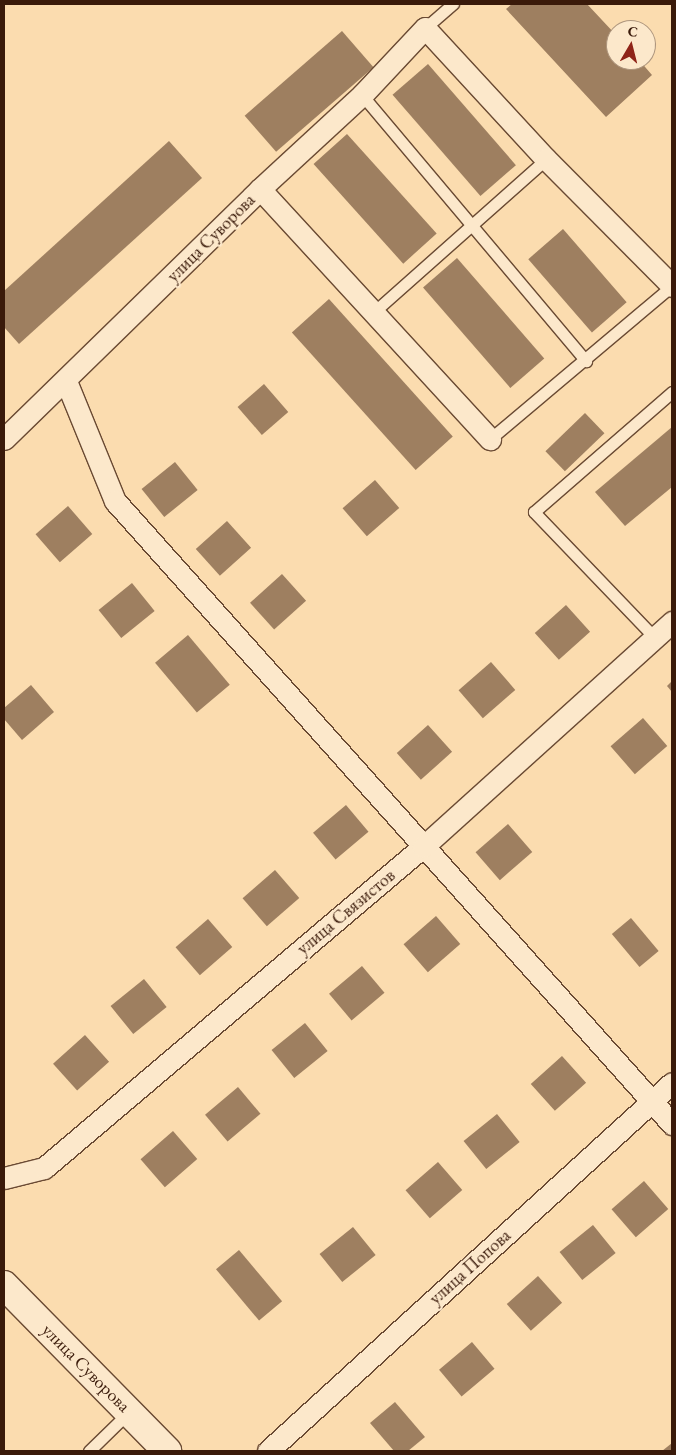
<!DOCTYPE html>
<meta charset="utf-8">
<style>
body{margin:0}
#map{position:relative;width:676px;height:1455px;overflow:hidden;background:#fbdcaf;font-family:"EB Garamond",serif}
div>[style]{position:absolute}
[style*='--x']{left:calc(var(--x)*1px);top:calc(var(--y)*1px);width:calc(var(--w)*1px);rotate:calc(var(--a)*1deg)}
.building>*{inset:0;background:#9e7f60;transform-origin:0 0}
.roads{filter:drop-shadow(1px 0 #6a4a33) drop-shadow(-1px 0 #6a4a33) drop-shadow(0 1px #6a4a33) drop-shadow(0 -1px #6a4a33)}
.lane>*{height:11px;margin:-5.5px;padding:0 5.5px;transform-origin:5.5px;border-radius:5.5px;background:#fce8cb}
.street>*{height:21px;margin:-10.5px;padding:0 10.5px;transform-origin:10.5px;border-radius:10.5px;background:#fce8cb}
.secondary>*{height:28px;margin:-14px;padding:0 14px;transform-origin:14px;border-radius:14px;background:#fce8cb}
span{translate:-50% -50%;white-space:nowrap;text-align:center;line-height:1.15;-webkit-text-stroke:4.5px #fce8cb;paint-order:stroke}
.street-label{font-size:18px;color:#3a1a0a}
.frame{position:absolute;inset:0;border:5px solid #3a1a0a;pointer-events:none}
.north{position:absolute;left:606px;top:20px;width:50px;height:50px;box-sizing:border-box;background:#fce8cb;border:1px solid #ae967e;border-radius:50%;rotate:8deg;font-size:14px;font-weight:700;line-height:20px;text-align:center;color:#3a1a0a}
.north::after{content:'';display:block;margin:auto;width:18px;height:22px;background:#8f2418;clip-path:polygon(50% 0,100% 100%,50% 72%,0 100%)}
</style>
<div id="map">
<div class="building">
<div style="clip-path:polygon(512px 4px,587px 4px,616px 35px,616px 60px,639px 60px,652px 75px,606px 117px,506px 9px)"></div>
<div style="left:342px;top:31px;width:48px;height:129px;rotate:49deg"></div>
<div style="left:428px;top:64px;width:134px;height:47px;rotate:49deg"></div>
<div style="left:347px;top:134px;width:134px;height:45px;rotate:48deg"></div>
<div style="clip-path:polygon(169px 141px,202px 178px,19px 344px,4px 327px,4px 291px)"></div>
<div style="left:563px;top:229px;width:97px;height:46px;rotate:49deg"></div>
<div style="left:457px;top:258px;width:133px;height:45px;rotate:49deg"></div>
<div style="left:329px;top:299px;width:185px;height:50px;rotate:48deg"></div>
<div style="left:264px;top:384px;width:37px;height:35px;rotate:49deg"></div>
<div style="left:585px;top:413px;width:28px;height:55px;rotate:46deg"></div>
<div style="clip-path:polygon(672px 427px,672px 487px,625px 526px,595px 492px)"></div>
<div style="left:175px;top:462px;width:36px;height:43px;rotate:51deg"></div>
<div style="left:375px;top:480px;width:37px;height:43px;rotate:49deg"></div>
<div style="left:68px;top:506px;width:37px;height:43px;rotate:49deg"></div>
<div style="left:227px;top:521px;width:36px;height:42px;rotate:48deg"></div>
<div style="left:282px;top:574px;width:36px;height:43px;rotate:48deg"></div>
<div style="left:132px;top:583px;width:36px;height:43px;rotate:51deg"></div>
<div style="left:566px;top:605px;width:36px;height:42px;rotate:48deg"></div>
<div style="left:188px;top:635px;width:65px;height:43px;rotate:50deg"></div>
<div style="left:491px;top:662px;width:37px;height:43px;rotate:49deg"></div>
<div style="clip-path:polygon(672px 681px,672px 692px,667px 686px)"></div>
<div style="clip-path:polygon(31px 685px,54px 712px,22px 740px,4px 719px,4px 708px)"></div>
<div style="left:643px;top:718px;width:37px;height:43px;rotate:49deg"></div>
<div style="left:428px;top:725px;width:36px;height:42px;rotate:48deg"></div>
<div style="left:346px;top:805px;width:35px;height:43px;rotate:50deg"></div>
<div style="left:508px;top:824px;width:37px;height:43px;rotate:49deg"></div>
<div style="left:275px;top:870px;width:37px;height:43px;rotate:49deg"></div>
<div style="left:436px;top:916px;width:37px;height:43px;rotate:49deg"></div>
<div style="left:631px;top:918px;width:43px;height:25px;rotate:50deg"></div>
<div style="left:208px;top:919px;width:37px;height:43px;rotate:49deg"></div>
<div style="left:362px;top:966px;width:35px;height:43px;rotate:50deg"></div>
<div style="left:144px;top:979px;width:36px;height:43px;rotate:51deg"></div>
<div style="left:305px;top:1023px;width:36px;height:43px;rotate:51deg"></div>
<div style="left:85px;top:1035px;width:36px;height:43px;rotate:48deg"></div>
<div style="left:562px;top:1056px;width:36px;height:42px;rotate:48deg"></div>
<div style="left:238px;top:1087px;width:35px;height:43px;rotate:50deg"></div>
<div style="left:497px;top:1114px;width:36px;height:43px;rotate:51deg"></div>
<div style="left:173px;top:1131px;width:37px;height:43px;rotate:49deg"></div>
<div style="left:438px;top:1162px;width:37px;height:43px;rotate:49deg"></div>
<div style="left:644px;top:1181px;width:37px;height:43px;rotate:49deg"></div>
<div style="left:593px;top:1225px;width:36px;height:43px;rotate:51deg"></div>
<div style="left:353px;top:1227px;width:36px;height:43px;rotate:51deg"></div>
<div style="left:239px;top:1250px;width:67px;height:30px;rotate:50deg"></div>
<div style="left:538px;top:1276px;width:36px;height:42px;rotate:48deg"></div>
<div style="left:472px;top:1342px;width:35px;height:43px;rotate:50deg"></div>
<div style="clip-path:polygon(395px 1402px,425px 1437px,408px 1451px,394px 1451px,370px 1423px)"></div>
<div style="clip-path:polygon(672px 1443px,672px 1451px,662px 1451px)"></div>
</div>
<div class="roads">
<div class="lane">
<div style="--x:425;--y:28;--w:37;--a:-41"></div>
<div style="--x:362;--y:95;--w:348;--a:49.9"></div>
<div style="--x:375;--y:311;--w:229;--a:-41.6"></div>
<div style="--x:490;--y:439;--w:238;--a:-40.1"></div>
<div style="--x:655;--y:638;--w:175;--a:-133.8"></div>
<div style="--x:534;--y:512;--w:183;--a:-41"></div>
<div style="--x:89;--y:1451;--w:56;--a:-44.3"></div>
</div>
<div class="street">
<div style="--x:260;--y:189;--w:139;--a:-42.7"></div>
<div style="--x:362;--y:95;--w:92;--a:-46.8"></div>
<div style="--x:425;--y:28;--w:178;--a:47.3"></div>
<div style="--x:546;--y:159;--w:179;--a:45.2"></div>
<div style="--x:66;--y:381;--w:130;--a:67.8"></div>
<div style="--x:115;--y:501;--w:836;--a:48.2"></div>
<div style="--x:4;--y:439;--w:358;--a:-44.3"></div>
<div style="--x:260;--y:189;--w:340;--a:47.4"></div>
<div style="--x:4;--y:1178;--w:41;--a:-14"></div>
<div style="--x:44;--y:1168;--w:497;--a:-40.3"></div>
<div style="--x:423;--y:847;--w:336;--a:-42.1"></div>
<div style="--x:268;--y:1451;--w:546;--a:-42.33"></div>
</div>
<div class="secondary">
<div style="--x:4;--y:1285;--w:233;--a:45.5"></div>
</div>
</div>
<div class="street-label">
<span style="left:211px;top:238px;rotate:-45deg">улица Суворова</span>
<span style="left:346px;top:912px;rotate:-40deg">улица Связистов</span>
<span style="left:470px;top:1267px;rotate:-42deg">улица Попова</span>
<span style="left:86px;top:1368px;rotate:45deg">улица Суворова</span>
</div>
<div class="frame"></div>
<div class="north">С</div>
</div>
